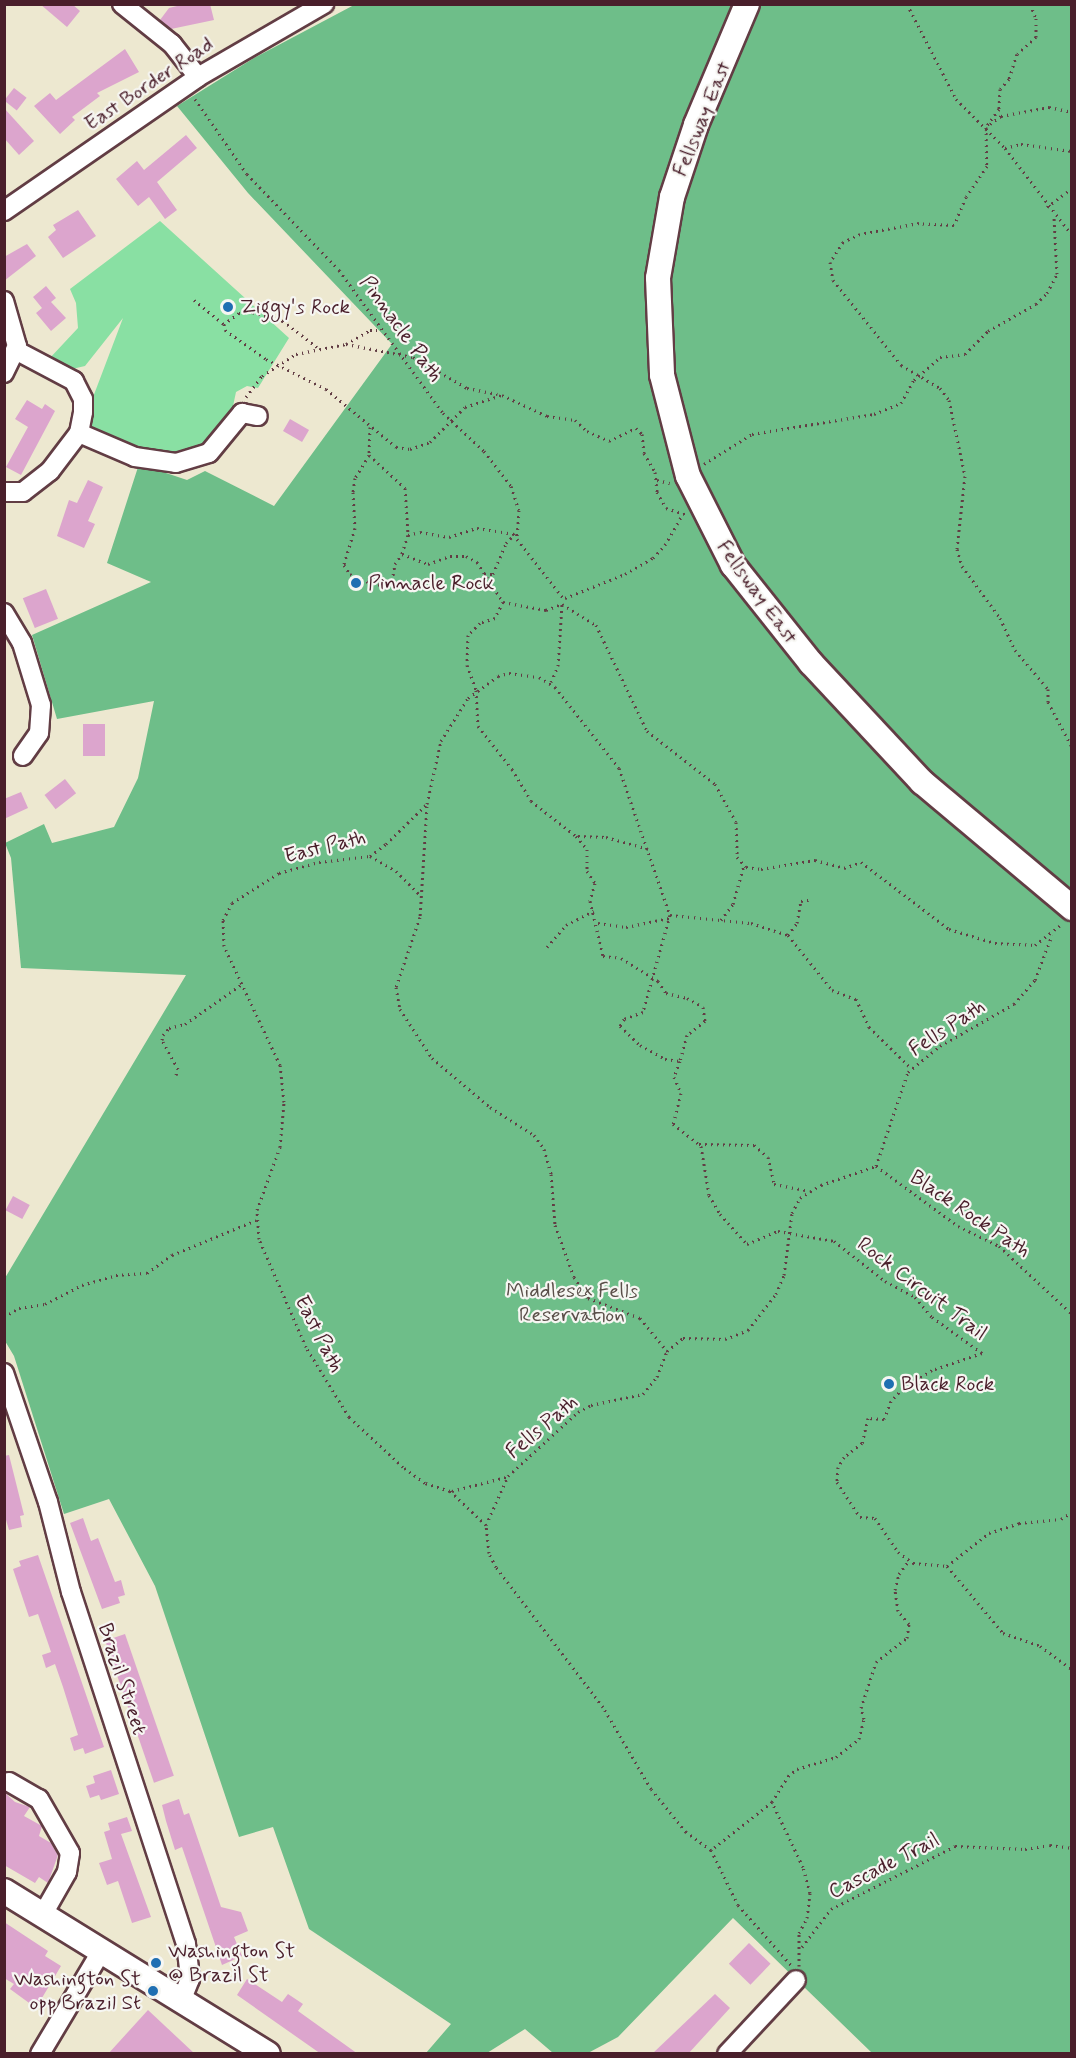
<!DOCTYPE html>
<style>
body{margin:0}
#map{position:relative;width:1076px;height:2058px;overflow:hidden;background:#ede8d0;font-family:Mynerve,sans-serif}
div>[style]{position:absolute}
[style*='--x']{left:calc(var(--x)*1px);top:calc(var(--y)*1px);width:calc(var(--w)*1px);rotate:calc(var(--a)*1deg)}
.green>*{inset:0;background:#89e0a3}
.forest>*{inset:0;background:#6ebe89}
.building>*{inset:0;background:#dca5cd;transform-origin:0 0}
.path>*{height:3px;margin-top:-1.5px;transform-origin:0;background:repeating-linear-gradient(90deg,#623d44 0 1.5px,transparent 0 6px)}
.roads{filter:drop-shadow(2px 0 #623d44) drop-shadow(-2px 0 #623d44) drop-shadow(0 2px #623d44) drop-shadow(0 -2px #623d44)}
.minor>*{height:18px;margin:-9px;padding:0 9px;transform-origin:9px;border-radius:9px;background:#fff}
.major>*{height:24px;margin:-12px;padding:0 12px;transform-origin:12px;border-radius:12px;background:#fff}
.dots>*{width:16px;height:16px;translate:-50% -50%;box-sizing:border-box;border:3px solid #f6f6f2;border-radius:50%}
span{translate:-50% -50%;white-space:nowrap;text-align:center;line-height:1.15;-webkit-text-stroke:4.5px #f6f6f2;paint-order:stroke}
.street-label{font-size:21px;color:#4a1f2b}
.poi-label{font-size:21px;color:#4a1f2b}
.left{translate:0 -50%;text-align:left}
.right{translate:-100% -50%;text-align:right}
.park-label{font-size:21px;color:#5a4f49}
.frame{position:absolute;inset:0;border:6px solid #4a1f2b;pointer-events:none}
</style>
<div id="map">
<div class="green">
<div style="clip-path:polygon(160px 221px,289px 338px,258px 388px,247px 386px,236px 392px,232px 411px,196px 457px,176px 460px,87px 429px,87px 413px,123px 318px,85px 366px,72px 369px,49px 359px,78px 328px,76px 303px,70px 289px)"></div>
</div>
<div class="forest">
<div style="clip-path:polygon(354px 5px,1071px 5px,1071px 2053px,872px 2053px,733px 1918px,618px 2037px,588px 2053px,553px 2053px,525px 2029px,487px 2053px,426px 2053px,451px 2024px,309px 1929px,273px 1827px,239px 1837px,155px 1586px,109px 1499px,64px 1514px,14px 1356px,5px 1341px,5px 1278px,186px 975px,21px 968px,11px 858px,5px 843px,44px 824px,52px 843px,114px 827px,138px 778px,154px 701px,57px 719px,32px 635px,151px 582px,107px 563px,139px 464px,187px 480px,205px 471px,274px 506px,392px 344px,248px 193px,177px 106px,254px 58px)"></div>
</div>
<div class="building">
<div style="clip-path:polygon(40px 4px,72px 4px,80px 11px,67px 27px)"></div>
<div style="clip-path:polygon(185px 4px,210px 4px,214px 20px,171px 29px,160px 20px,169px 8px)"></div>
<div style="clip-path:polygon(125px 49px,139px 72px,97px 93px,100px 96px,72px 117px,75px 120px,60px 134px,34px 106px,50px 93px,56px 100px)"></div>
<div style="left:14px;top:88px;width:16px;height:16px;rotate:38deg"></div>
<div style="clip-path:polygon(4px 108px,34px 141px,19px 155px,4px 138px)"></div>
<div style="clip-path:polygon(186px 135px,197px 148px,157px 182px,177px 210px,165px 219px,149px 197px,138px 206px,116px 179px,137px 161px,144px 170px)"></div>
<div style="clip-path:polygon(78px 210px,96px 236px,63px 258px,48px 237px,56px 230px,53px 225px)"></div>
<div style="clip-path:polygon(27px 244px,36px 256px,4px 281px,4px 257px)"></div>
<div style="clip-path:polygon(46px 286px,56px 298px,51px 302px,66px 318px,51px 331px,36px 313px,42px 308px,33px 297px)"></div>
<div style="clip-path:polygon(27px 400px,42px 409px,45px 404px,55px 411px,21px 475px,6px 467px,28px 427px,15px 419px)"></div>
<div style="left:290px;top:419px;width:22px;height:14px;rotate:30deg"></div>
<div style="clip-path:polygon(88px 480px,103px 487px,88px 521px,95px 524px,84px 548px,57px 536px,69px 500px,77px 503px)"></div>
<div style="left:46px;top:589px;width:32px;height:25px;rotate:68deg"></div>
<div style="left:83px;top:724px;width:22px;height:32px"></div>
<div style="left:65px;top:779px;width:18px;height:26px;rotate:52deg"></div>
<div style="clip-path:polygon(21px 792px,28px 808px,4px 819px,4px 799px)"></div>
<div style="left:13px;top:1196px;width:19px;height:16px;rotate:28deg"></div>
<div style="clip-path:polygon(9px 1455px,24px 1515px,20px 1516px,22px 1527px,9px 1530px,4px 1513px,4px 1456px)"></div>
<div style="clip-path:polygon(83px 1518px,91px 1541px,98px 1538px,115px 1582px,121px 1580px,125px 1595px,118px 1597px,120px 1603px,102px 1609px,70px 1523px)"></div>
<div style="clip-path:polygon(38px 1555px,104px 1747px,85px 1754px,83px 1748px,74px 1751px,70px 1738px,78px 1735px,63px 1687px,55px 1664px,46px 1668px,42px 1655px,51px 1652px,49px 1646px,38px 1614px,29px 1617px,13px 1569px,21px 1566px,19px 1561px)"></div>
<div style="left:125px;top:1634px;width:150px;height:21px;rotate:71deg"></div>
<div style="clip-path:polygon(111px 1770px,119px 1794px,101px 1800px,99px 1795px,90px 1798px,86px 1786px,95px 1783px,93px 1776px)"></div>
<div style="clip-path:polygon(4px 1792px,15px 1802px,30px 1807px,24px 1816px,42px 1826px,39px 1836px,51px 1843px,58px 1855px,48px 1883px,39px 1877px,35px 1883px,4px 1865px)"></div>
<div style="clip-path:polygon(179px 1799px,184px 1815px,189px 1813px,221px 1907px,241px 1912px,248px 1931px,234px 1937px,242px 1956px,222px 1965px,182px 1847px,175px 1850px,166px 1821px,162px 1805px)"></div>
<div style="clip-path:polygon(127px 1817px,132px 1831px,121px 1834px,151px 1917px,132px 1923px,118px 1881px,107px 1885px,99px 1863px,112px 1859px,104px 1832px,110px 1830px,108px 1823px)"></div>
<div style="clip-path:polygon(4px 1922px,48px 1951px,45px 1956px,61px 1966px,36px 2008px,10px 1989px,14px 1984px,4px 1978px)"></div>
<div style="left:749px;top:1943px;width:30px;height:29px;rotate:44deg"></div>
<div style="clip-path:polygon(247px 1979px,282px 2002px,288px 1994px,303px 2004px,298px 2011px,358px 2054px,321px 2054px,237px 1995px)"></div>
<div style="clip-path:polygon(715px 1994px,730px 2008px,688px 2054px,652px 2054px)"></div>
<div style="clip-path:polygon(148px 2010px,195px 2054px,108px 2054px)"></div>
</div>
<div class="path">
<div style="--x:907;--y:4;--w:107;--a:62.7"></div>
<div style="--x:956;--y:99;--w:69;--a:45"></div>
<div style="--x:1005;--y:148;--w:110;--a:52.4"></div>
<div style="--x:1030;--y:4;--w:15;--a:67"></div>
<div style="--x:1036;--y:18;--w:19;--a:90"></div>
<div style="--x:1036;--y:37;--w:25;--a:138"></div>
<div style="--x:1017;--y:54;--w:26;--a:108"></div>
<div style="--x:1009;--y:79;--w:13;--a:132"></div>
<div style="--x:1000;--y:89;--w:20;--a:93"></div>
<div style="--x:999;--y:109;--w:22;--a:126"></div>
<div style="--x:986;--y:127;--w:39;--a:89"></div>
<div style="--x:987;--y:166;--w:37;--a:124"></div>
<div style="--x:966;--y:197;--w:30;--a:113"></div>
<div style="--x:954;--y:225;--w:35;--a:-177"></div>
<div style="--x:919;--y:223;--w:60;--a:169.4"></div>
<div style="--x:860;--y:234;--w:19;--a:155"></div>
<div style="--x:843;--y:242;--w:24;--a:123"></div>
<div style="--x:830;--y:262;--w:18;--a:81"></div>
<div style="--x:833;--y:280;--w:109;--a:51.3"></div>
<div style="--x:901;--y:365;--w:45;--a:30.5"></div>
<div style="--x:940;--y:388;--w:15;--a:53"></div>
<div style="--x:949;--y:400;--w:78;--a:78.1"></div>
<div style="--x:965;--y:476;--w:73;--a:96.3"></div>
<div style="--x:957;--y:549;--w:18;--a:74"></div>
<div style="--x:962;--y:566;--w:64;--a:53.8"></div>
<div style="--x:1000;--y:618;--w:35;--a:65"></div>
<div style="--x:1015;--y:650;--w:51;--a:49.8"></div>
<div style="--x:1048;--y:689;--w:13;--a:90"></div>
<div style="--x:1048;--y:702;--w:51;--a:61.9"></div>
<div style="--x:195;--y:99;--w:91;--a:55.3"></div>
<div style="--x:247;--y:174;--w:133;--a:46.2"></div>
<div style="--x:339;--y:270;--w:177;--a:54"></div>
<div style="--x:443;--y:413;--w:56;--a:42.8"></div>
<div style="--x:484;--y:451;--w:44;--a:52.4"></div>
<div style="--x:511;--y:486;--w:25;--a:72"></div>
<div style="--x:519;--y:510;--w:29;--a:94"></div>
<div style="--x:517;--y:539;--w:76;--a:51.9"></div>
<div style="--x:990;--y:124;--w:14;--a:-36"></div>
<div style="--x:1001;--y:116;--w:49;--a:-10.6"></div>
<div style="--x:1049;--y:107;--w:24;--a:12"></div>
<div style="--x:1005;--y:148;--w:16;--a:-14"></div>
<div style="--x:1021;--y:144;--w:51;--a:7.8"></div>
<div style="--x:1047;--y:207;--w:31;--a:-37"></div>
<div style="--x:194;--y:300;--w:38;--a:39"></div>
<div style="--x:346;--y:344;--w:28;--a:-30"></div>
<div style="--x:370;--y:330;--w:11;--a:0"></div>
<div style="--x:317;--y:347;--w:43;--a:-142.6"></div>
<div style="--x:283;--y:321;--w:32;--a:-164"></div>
<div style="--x:252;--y:312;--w:13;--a:176"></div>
<div style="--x:239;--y:313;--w:19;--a:144"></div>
<div style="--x:224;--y:324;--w:6;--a:81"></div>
<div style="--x:225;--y:330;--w:50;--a:35.3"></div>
<div style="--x:266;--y:359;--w:67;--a:26.6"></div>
<div style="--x:326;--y:389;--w:91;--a:39.6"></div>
<div style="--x:396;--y:447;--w:14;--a:8"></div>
<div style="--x:410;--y:449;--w:21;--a:-19"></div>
<div style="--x:430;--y:442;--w:49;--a:-45"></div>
<div style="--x:465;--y:407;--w:39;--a:-18"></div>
<div style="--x:502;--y:395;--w:50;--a:25"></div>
<div style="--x:547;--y:416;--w:28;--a:8"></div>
<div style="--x:575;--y:420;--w:16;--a:43"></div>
<div style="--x:587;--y:431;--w:24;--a:24"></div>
<div style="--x:609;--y:441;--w:30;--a:-26"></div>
<div style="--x:636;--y:428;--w:8;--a:45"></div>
<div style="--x:642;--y:434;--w:19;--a:84"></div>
<div style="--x:644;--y:453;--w:22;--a:60"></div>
<div style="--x:655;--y:472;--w:20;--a:84"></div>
<div style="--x:657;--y:492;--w:18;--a:61"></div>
<div style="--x:666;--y:508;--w:20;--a:18"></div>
<div style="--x:246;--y:397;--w:26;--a:-53"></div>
<div style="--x:262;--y:376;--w:40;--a:-32.9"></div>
<div style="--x:296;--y:354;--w:51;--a:-11.3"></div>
<div style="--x:346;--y:344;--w:68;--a:11"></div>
<div style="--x:413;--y:357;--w:62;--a:29.9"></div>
<div style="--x:467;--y:388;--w:31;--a:11"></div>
<div style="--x:370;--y:427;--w:28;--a:92"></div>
<div style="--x:369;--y:455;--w:27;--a:121"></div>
<div style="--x:355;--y:478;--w:14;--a:98"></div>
<div style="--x:353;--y:492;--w:36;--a:87"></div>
<div style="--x:355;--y:528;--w:39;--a:107"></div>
<div style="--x:344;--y:565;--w:11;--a:56"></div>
<div style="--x:350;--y:574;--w:24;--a:24"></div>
<div style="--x:372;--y:584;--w:13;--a:4"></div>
<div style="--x:385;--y:585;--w:8;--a:-30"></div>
<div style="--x:392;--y:581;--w:17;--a:-80"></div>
<div style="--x:395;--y:564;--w:12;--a:-55"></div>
<div style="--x:402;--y:554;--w:28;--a:21"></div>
<div style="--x:428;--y:564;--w:23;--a:-20"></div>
<div style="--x:450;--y:556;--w:16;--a:0"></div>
<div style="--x:466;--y:556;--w:13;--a:29"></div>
<div style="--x:477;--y:562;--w:48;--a:57"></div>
<div style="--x:369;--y:455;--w:49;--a:42.5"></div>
<div style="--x:405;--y:488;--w:47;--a:86.3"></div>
<div style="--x:408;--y:535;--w:20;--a:108"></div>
<div style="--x:704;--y:464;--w:57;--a:-32"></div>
<div style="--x:752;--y:434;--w:124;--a:-9.3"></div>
<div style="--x:874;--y:414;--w:29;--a:-22"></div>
<div style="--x:901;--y:403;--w:26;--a:-61"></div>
<div style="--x:914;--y:380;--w:35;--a:-41"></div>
<div style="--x:940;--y:357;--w:25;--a:-7"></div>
<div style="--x:965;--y:354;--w:33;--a:-45"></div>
<div style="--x:988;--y:331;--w:55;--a:-29.4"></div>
<div style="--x:1036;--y:304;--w:16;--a:-45"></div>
<div style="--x:1047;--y:293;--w:21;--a:-62"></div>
<div style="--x:1057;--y:274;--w:58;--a:-93"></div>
<div style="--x:657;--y:480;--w:13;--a:13"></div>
<div style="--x:408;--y:535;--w:12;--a:-14"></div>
<div style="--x:420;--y:532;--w:29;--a:10"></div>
<div style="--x:449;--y:537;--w:29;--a:-18"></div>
<div style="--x:477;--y:528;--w:38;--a:9"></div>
<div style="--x:484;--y:574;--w:9;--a:0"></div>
<div style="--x:493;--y:574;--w:34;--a:-67"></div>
<div style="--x:506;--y:543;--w:13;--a:-45"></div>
<div style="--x:565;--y:598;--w:65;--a:-21.8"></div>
<div style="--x:625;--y:574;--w:32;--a:-30"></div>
<div style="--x:653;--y:558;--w:18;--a:-47"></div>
<div style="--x:665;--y:545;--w:36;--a:-60"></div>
<div style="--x:503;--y:602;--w:44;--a:10.5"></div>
<div style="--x:546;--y:610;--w:17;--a:-21"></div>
<div style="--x:562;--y:604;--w:40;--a:32"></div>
<div style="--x:596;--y:625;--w:118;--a:64.3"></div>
<div style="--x:647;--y:731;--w:86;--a:37.9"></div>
<div style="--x:715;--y:784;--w:43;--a:61.1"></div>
<div style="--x:736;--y:822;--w:35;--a:88"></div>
<div style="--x:737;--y:857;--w:13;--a:48"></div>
<div style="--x:746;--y:867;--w:15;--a:8"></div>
<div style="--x:761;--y:869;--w:55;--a:-9.5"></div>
<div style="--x:815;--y:860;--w:30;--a:15"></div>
<div style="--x:844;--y:868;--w:18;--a:-19"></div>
<div style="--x:861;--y:862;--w:111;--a:37.3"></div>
<div style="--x:949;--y:929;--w:48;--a:16.9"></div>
<div style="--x:995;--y:943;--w:40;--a:2.9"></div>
<div style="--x:1035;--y:945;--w:33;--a:-38"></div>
<div style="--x:503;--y:602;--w:18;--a:117"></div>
<div style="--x:495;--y:618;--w:16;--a:162"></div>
<div style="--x:480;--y:623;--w:17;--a:135"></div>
<div style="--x:468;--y:635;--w:30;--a:92"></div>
<div style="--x:467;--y:665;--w:27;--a:70"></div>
<div style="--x:476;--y:690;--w:36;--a:87"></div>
<div style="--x:478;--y:726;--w:55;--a:51.7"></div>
<div style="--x:512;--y:769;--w:37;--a:59"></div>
<div style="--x:531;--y:801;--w:57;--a:37.9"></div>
<div style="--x:576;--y:836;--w:17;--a:50"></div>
<div style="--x:587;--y:849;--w:22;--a:90"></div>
<div style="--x:587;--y:871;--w:14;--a:56"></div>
<div style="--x:595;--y:883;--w:19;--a:106"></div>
<div style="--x:590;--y:901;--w:57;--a:76.7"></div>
<div style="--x:603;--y:956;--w:18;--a:6"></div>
<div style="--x:621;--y:958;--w:44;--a:31.9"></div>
<div style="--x:658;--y:981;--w:14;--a:56"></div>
<div style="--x:666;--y:993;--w:22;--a:13"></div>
<div style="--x:687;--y:998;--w:18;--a:29"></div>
<div style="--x:703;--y:1007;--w:14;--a:82"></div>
<div style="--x:705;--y:1021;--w:23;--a:142"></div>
<div style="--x:687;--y:1035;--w:27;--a:105"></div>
<div style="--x:551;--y:682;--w:17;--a:-66"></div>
<div style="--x:558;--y:666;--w:62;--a:-86.3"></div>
<div style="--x:427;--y:806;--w:111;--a:93.6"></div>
<div style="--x:420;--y:917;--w:74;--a:108.9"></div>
<div style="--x:396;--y:987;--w:22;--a:80"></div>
<div style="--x:400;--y:1009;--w:59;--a:56.9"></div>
<div style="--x:432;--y:1058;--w:76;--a:40.2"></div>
<div style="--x:490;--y:1107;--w:52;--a:32.5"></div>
<div style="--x:534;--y:1135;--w:17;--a:54"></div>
<div style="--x:544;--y:1149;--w:26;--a:74"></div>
<div style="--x:551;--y:1174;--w:51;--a:85.5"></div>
<div style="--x:555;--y:1225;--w:55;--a:69.9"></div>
<div style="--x:574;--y:1277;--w:25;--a:56"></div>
<div style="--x:588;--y:1298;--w:56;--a:21"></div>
<div style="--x:640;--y:1318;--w:43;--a:50.7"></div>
<div style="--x:578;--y:836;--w:28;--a:2"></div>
<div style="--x:606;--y:837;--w:45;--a:15.6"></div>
<div style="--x:370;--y:856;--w:30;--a:30"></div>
<div style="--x:396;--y:871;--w:34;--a:45"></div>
<div style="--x:670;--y:915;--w:101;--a:105.6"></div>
<div style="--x:643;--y:1012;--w:20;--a:160"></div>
<div style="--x:624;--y:1019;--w:8;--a:120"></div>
<div style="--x:620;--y:1026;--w:28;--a:44"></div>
<div style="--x:640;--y:1045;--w:29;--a:29"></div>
<div style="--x:665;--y:1059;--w:15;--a:8"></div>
<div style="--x:680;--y:1061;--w:17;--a:111"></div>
<div style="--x:674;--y:1077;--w:17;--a:66"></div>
<div style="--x:681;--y:1093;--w:32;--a:104"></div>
<div style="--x:673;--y:1124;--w:36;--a:38"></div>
<div style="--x:701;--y:1146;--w:50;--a:80.7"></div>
<div style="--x:709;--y:1195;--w:22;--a:60"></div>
<div style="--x:720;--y:1214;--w:40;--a:48"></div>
<div style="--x:747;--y:1244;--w:34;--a:-23"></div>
<div style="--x:778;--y:1231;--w:57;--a:10.1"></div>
<div style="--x:834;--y:1241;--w:65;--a:38.1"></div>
<div style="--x:885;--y:1281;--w:34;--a:28"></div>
<div style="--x:915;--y:1297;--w:26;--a:50"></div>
<div style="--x:932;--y:1317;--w:62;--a:35.8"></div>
<div style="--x:982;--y:1353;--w:53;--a:161.2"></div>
<div style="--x:932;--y:1370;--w:34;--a:148"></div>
<div style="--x:903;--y:1388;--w:18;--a:133"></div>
<div style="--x:891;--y:1401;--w:19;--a:111"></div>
<div style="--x:884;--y:1419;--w:16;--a:-176"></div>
<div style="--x:868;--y:1418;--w:26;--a:103"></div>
<div style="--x:862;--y:1443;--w:23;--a:142"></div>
<div style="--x:844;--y:1457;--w:12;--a:121"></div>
<div style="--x:838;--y:1467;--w:15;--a:94"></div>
<div style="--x:837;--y:1482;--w:42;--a:56.7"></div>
<div style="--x:860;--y:1517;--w:15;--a:4"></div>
<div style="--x:875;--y:1518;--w:41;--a:55.9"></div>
<div style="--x:898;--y:1552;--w:19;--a:36"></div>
<div style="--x:913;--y:1563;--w:34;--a:5"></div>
<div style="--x:721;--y:920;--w:20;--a:-53"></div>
<div style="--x:733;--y:904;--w:41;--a:-74.2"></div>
<div style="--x:598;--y:923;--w:28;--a:8"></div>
<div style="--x:626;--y:927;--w:44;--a:-11.8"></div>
<div style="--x:788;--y:935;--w:15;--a:-53"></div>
<div style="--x:797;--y:923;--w:22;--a:-80"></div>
<div style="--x:801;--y:901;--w:12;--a:-9"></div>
<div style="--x:547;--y:947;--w:29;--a:-49"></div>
<div style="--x:566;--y:925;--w:31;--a:-27"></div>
<div style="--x:176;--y:1075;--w:6;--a:-72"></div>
<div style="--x:178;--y:1069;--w:33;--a:-119"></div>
<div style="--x:162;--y:1040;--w:5;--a:-79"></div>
<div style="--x:163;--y:1035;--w:9;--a:-49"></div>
<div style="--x:169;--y:1028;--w:16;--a:-14"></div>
<div style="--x:185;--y:1024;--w:68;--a:-34.9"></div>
<div style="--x:699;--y:1144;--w:55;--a:1"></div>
<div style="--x:754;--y:1145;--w:18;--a:41"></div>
<div style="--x:768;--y:1157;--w:28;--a:77"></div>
<div style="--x:774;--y:1184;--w:36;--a:11"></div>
<div style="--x:876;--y:1166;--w:102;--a:36.2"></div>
<div style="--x:958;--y:1226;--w:46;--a:26"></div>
<div style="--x:999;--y:1246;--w:100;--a:43"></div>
<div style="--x:4;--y:1317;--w:17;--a:-31"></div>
<div style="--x:19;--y:1308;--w:26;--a:-9"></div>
<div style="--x:45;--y:1304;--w:42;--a:-27.2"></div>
<div style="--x:82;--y:1285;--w:35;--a:-16"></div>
<div style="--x:116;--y:1275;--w:31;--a:-4"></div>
<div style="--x:147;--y:1273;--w:31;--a:-36"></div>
<div style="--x:172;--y:1255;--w:91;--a:-22.6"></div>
<div style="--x:452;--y:1491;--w:56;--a:-14.5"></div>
<div style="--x:486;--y:1525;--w:50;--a:-136.6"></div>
<div style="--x:450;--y:1491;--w:26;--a:-162"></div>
<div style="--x:425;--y:1483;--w:27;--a:-144"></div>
<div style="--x:403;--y:1467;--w:74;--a:-137.2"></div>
<div style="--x:349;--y:1417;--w:82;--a:-121.6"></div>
<div style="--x:306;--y:1347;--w:118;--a:-113.5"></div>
<div style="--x:259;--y:1239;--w:29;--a:-94"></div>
<div style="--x:257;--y:1210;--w:67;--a:-69.9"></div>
<div style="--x:280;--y:1147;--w:45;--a:-84.9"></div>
<div style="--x:284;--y:1102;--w:37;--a:-96"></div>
<div style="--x:280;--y:1065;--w:132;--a:-115.2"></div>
<div style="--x:224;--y:946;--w:26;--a:-92"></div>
<div style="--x:223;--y:920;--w:19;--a:-62"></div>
<div style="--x:232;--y:903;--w:56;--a:-32.6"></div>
<div style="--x:279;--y:873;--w:41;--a:-15.4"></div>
<div style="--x:319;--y:862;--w:51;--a:-6.7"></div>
<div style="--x:370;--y:856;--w:20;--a:-37"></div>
<div style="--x:386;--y:844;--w:57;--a:-44.3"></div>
<div style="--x:427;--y:804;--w:65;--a:-77.5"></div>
<div style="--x:441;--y:741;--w:51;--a:-57.9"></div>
<div style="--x:468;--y:698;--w:37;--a:-36"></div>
<div style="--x:498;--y:676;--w:11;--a:-15"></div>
<div style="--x:509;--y:673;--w:30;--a:8"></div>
<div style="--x:539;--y:677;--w:19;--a:32"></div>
<div style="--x:555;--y:687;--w:103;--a:51.7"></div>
<div style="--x:619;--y:768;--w:156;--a:70.9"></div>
<div style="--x:670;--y:915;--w:81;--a:5.6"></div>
<div style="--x:751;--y:923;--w:39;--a:18"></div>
<div style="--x:788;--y:935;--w:70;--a:51.3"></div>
<div style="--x:832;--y:990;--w:26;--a:21"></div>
<div style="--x:856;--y:999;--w:31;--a:65"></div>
<div style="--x:869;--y:1027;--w:59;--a:44.3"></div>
<div style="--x:947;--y:1566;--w:87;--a:50.1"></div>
<div style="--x:1003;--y:1633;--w:39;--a:19"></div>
<div style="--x:1040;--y:1646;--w:39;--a:36"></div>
<div style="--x:947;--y:1566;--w:53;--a:-38.2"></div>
<div style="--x:989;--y:1533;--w:32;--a:-18"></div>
<div style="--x:1019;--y:1523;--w:42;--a:-5.4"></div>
<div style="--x:1061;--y:1519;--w:13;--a:-32"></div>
<div style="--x:772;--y:1802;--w:31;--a:-58"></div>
<div style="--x:788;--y:1776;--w:11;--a:-38"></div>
<div style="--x:797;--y:1769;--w:41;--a:-17.1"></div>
<div style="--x:836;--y:1757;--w:29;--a:-38"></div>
<div style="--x:859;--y:1739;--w:21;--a:-76"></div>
<div style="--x:864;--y:1719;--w:11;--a:-105"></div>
<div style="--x:861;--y:1708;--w:48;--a:-71.9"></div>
<div style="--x:876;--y:1662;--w:39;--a:-38"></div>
<div style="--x:907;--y:1638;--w:14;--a:-82"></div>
<div style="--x:909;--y:1624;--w:17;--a:-130"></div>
<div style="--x:898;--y:1611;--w:21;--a:-98"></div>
<div style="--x:895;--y:1590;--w:16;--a:-76"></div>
<div style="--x:899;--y:1574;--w:17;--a:-54"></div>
<div style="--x:711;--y:1850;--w:61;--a:63.9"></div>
<div style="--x:738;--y:1905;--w:80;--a:48.5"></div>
<div style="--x:802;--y:1947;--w:48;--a:-52.7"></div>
<div style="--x:831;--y:1909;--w:139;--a:-26.9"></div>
<div style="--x:955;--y:1846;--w:70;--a:2.5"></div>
<div style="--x:1025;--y:1849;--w:25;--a:-9"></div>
<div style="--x:1050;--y:1845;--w:22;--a:8"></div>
<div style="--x:799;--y:1966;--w:33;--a:-90"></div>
<div style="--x:799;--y:1933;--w:17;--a:-62"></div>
<div style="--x:807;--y:1918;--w:25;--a:-83"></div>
<div style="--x:810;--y:1893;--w:27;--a:-105"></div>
<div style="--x:803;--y:1867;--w:72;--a:-115.5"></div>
<div style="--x:772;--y:1802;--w:78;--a:141.8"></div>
<div style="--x:711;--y:1850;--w:31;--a:-144"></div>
<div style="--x:686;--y:1832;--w:55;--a:-129.1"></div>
<div style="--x:651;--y:1789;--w:95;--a:-120.3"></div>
<div style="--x:603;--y:1707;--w:176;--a:-127.4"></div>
<div style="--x:496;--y:1567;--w:16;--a:-117"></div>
<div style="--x:489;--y:1553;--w:28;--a:-96"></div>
<div style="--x:486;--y:1525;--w:54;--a:-65.8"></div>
<div style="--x:508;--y:1476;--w:95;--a:-42.4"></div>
<div style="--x:578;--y:1412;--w:15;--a:-28"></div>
<div style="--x:591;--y:1405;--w:53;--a:-11.9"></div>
<div style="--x:643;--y:1394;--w:22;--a:-51"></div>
<div style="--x:657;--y:1377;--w:28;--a:-69"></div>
<div style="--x:667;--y:1351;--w:21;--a:-39"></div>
<div style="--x:683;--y:1338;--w:42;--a:1.4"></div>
<div style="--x:725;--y:1339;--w:25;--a:-21"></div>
<div style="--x:748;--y:1330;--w:46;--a:-52.1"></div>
<div style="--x:776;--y:1294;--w:21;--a:-67"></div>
<div style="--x:784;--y:1275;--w:63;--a:-82.6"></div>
<div style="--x:792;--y:1213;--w:17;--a:-62"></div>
<div style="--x:800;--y:1198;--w:25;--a:-32"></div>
<div style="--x:821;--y:1185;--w:58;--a:-19.1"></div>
<div style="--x:876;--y:1166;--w:99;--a:-71.2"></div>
<div style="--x:908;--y:1072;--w:41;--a:-39.1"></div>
<div style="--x:940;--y:1046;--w:85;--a:-29.6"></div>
<div style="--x:1014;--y:1004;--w:32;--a:-49"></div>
<div style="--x:1035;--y:980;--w:48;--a:-69.3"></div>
</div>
<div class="roads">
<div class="minor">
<div style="--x:122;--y:4;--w:64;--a:38.7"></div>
<div style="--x:172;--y:44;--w:42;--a:51.8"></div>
<div style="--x:4;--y:211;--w:236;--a:-34.6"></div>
<div style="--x:198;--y:77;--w:146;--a:-30.1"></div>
<div style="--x:4;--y:301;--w:47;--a:73.9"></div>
<div style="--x:17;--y:346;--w:30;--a:116"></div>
<div style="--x:79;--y:433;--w:61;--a:23.2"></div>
<div style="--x:135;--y:457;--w:41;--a:8.3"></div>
<div style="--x:176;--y:463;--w:34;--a:-17"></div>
<div style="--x:209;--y:453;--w:52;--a:-50.5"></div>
<div style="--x:242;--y:413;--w:16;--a:11"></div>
<div style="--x:4;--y:492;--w:19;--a:0"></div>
<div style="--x:23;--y:492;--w:34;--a:-38"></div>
<div style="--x:50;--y:471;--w:48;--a:-52.7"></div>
<div style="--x:79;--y:433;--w:21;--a:-79"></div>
<div style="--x:83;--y:412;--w:13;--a:-90"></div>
<div style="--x:83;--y:399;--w:20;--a:-117"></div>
<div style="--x:74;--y:381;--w:64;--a:-152.2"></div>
<div style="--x:4;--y:613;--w:35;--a:59"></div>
<div style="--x:22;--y:643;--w:65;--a:73"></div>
<div style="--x:41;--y:705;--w:28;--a:94"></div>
<div style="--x:39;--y:733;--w:28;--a:125"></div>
<div style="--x:4;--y:1373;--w:136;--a:71.2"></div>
<div style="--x:48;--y:1502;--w:93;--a:75.7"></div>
<div style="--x:71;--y:1592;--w:370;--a:71.9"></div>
<div style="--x:186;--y:1944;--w:35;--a:83"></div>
<div style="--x:190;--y:1979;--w:22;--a:112"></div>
<div style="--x:9;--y:1782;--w:34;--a:30"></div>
<div style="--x:39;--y:1799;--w:62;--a:60.1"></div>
<div style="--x:70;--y:1853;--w:19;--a:99"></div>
<div style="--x:67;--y:1872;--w:48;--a:119.7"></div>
<div style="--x:40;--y:2054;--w:121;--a:-59.2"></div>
<div style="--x:727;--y:2054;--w:101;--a:-47"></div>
</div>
<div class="major">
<div style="--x:747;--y:4;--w:131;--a:112.9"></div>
<div style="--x:696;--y:125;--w:76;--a:108.4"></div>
<div style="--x:672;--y:197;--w:82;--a:99.8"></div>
<div style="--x:658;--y:278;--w:97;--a:87.6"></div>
<div style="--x:662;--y:375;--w:104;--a:75.6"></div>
<div style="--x:688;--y:476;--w:100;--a:63.2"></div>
<div style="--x:733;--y:565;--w:125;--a:51.5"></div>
<div style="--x:811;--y:663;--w:163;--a:47"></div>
<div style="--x:922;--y:782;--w:196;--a:40"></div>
<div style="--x:4;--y:1891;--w:310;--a:31.7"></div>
</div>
</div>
<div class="dots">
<div style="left:228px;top:307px;background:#1f6fb2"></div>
<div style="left:356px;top:583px;background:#1f6fb2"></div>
<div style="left:889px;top:1384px;background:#1f6fb2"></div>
<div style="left:156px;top:1963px;background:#1f6fb2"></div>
<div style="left:153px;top:1991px;background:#1f6fb2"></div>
</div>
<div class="street-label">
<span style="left:149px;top:84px;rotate:-34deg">East Border Road</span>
<span style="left:702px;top:119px;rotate:-68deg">Fellsway East</span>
<span style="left:401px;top:329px;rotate:54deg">Pinnacle Path</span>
<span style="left:757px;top:592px;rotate:54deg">Fellsway East</span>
<span style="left:325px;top:847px;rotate:-14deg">East Path</span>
<span style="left:947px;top:1028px;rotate:-33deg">Fells Path</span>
<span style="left:970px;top:1214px;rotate:34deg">Black Rock Path</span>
<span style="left:922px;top:1289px;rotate:37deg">Rock Circuit Trail</span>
<span style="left:319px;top:1334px;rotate:63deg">East Path</span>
<span style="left:542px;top:1427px;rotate:-40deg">Fells Path</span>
<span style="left:122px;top:1679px;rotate:72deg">Brazil Street</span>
<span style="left:884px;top:1866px;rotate:-27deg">Cascade Trail</span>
</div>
<div class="poi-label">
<span class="left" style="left:240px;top:307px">Ziggy's Rock</span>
<span class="left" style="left:368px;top:583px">Pinnacle Rock</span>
<span class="left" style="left:901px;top:1384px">Black Rock</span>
<span class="left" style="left:168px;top:1963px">Washington St<br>@ Brazil St</span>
<span class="right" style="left:141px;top:1991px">Washington St<br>opp Brazil St</span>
</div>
<div class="park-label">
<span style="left:572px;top:1303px">Middlesex Fells<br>Reservation</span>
</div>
<div class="frame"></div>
</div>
